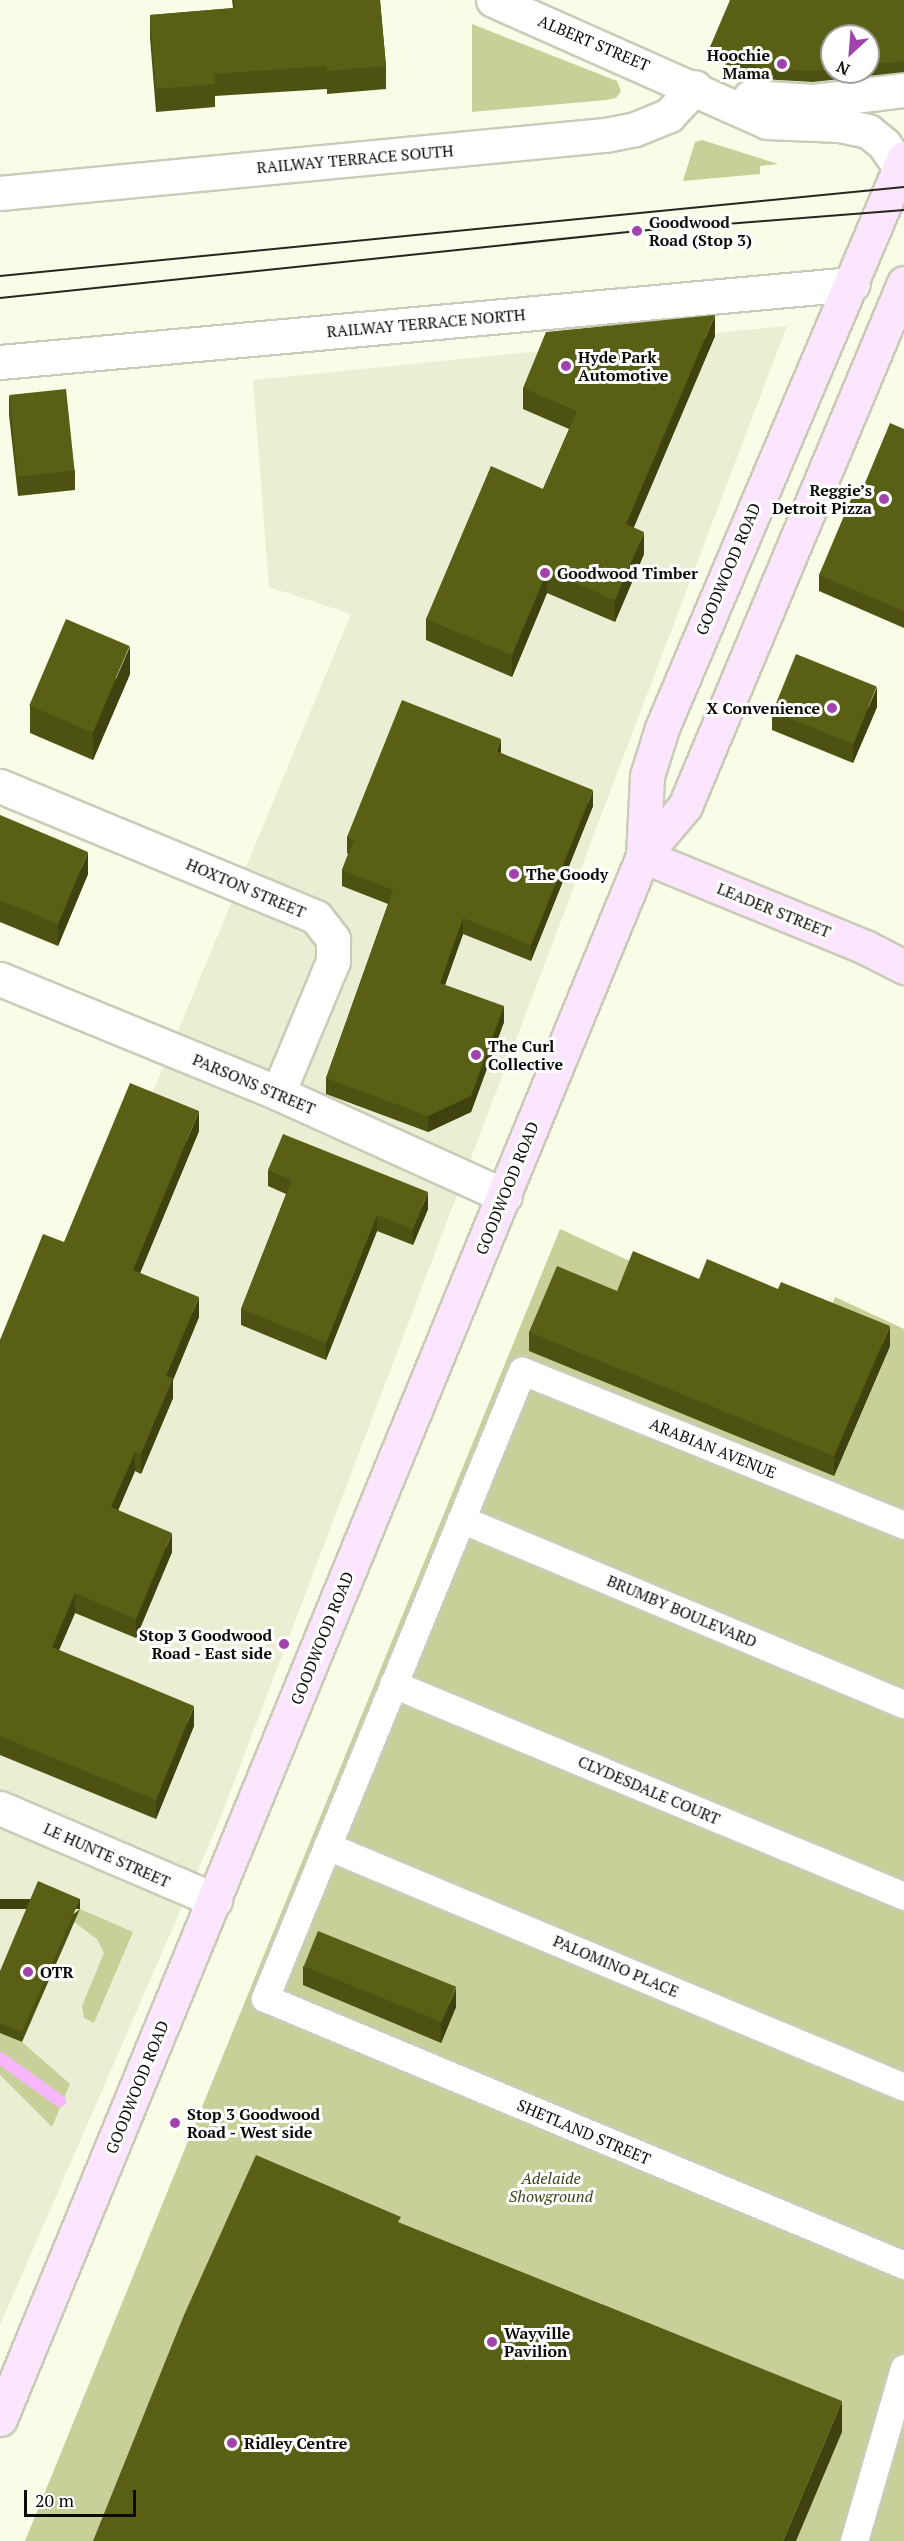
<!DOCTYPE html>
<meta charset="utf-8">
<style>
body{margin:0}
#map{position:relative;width:904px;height:2541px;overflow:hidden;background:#f9fce7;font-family:"PT Serif",serif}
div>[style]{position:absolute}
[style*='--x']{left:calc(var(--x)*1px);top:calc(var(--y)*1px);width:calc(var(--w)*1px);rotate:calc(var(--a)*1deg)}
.built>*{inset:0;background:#eaeed3}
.green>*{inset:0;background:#c8cf98}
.stream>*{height:12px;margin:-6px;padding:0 6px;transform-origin:6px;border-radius:6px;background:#f7b7fe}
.roads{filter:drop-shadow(2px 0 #c9ccb8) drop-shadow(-2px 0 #c9ccb8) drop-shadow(0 2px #c9ccb8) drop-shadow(0 -2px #c9ccb8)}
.pedestrian>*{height:27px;margin:-13.5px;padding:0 13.5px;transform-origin:13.5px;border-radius:13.5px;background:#fff}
.minor>*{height:33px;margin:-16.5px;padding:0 16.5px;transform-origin:16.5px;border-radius:16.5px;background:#fff}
.secondary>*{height:33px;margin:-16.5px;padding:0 16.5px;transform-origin:16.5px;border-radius:16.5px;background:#fbe6fd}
.tram>*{height:1.5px;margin:-0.75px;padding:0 0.75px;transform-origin:0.75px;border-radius:0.75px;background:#25261f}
.wall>*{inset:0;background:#4d5213}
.shaded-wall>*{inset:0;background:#3f420f;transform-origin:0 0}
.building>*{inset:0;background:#5a5f16;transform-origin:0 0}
.dots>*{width:16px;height:16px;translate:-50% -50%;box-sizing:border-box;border:3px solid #fff;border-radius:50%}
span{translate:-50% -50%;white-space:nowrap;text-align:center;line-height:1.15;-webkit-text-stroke:6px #fff;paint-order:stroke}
.street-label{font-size:16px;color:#0b0c06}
.poi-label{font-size:16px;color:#0b0c06;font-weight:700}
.right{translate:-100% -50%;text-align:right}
.left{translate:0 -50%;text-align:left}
.park-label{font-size:16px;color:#3d411a;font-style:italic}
.north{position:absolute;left:820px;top:24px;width:60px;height:60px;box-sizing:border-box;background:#fff;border:2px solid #9d9e9b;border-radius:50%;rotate:206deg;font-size:16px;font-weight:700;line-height:24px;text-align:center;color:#0b0c06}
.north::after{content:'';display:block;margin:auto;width:21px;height:27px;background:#a043ac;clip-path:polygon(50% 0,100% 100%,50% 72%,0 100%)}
.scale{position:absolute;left:24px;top:2490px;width:112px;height:27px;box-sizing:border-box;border:3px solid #0b0c06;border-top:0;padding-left:8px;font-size:18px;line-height:21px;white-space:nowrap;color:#0b0c06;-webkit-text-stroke:4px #fff;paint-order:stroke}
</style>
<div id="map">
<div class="built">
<div style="clip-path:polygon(787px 326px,218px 1824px,0 2325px,0 1348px,40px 1364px,351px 614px,269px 587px,253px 380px)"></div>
</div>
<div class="green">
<div style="clip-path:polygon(472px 24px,617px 81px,621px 91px,616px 98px,606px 100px,472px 112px)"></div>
<div style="clip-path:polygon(702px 140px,778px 164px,760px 166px,760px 174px,683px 181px,695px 142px)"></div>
<div style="clip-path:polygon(560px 1229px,695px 1291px,827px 1319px,835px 1297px,904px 1329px,904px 2541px,25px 2541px)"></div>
<div style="clip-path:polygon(80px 1909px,133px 1932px,94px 2023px,84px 2018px,82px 2006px,104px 1953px,97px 1939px,74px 1922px)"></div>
<div style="clip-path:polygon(0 2033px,22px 2042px,70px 2084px,52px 2127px,0 2075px)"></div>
</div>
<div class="stream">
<div style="--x:0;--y:2058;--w:74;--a:35.6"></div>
</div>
<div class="roads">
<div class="pedestrian">
<div style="--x:461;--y:1519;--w:480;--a:22.7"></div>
<div style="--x:904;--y:1525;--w:412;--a:-158"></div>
<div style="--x:522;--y:1371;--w:678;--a:112.29"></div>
<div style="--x:265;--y:1998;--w:693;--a:22.68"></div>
<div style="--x:393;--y:1684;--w:553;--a:22.53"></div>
<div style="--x:327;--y:1846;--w:625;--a:22.67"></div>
<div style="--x:854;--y:2541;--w:180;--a:-73.9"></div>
</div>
<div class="minor">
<div style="--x:493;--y:0;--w:300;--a:24"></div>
<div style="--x:767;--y:122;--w:73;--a:2.4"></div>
<div style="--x:840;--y:125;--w:29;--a:12"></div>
<div style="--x:868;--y:131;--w:21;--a:39"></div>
<div style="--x:884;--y:144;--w:29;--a:56"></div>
<div style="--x:750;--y:97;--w:64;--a:3.6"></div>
<div style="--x:814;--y:101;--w:91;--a:-7"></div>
<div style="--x:0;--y:193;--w:608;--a:-5.48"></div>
<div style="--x:605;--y:135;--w:31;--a:-11"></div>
<div style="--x:635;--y:129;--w:37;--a:-22"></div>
<div style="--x:669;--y:115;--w:38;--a:-47"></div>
<div style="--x:0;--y:362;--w:856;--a:-5.23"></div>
<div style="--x:0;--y:786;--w:342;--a:22.5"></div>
<div style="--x:316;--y:917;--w:28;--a:52"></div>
<div style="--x:333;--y:939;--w:22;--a:90"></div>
<div style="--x:333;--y:961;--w:143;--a:112.6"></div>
<div style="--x:0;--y:979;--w:300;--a:22.3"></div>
<div style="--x:278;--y:1093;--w:249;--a:24.4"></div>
<div style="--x:0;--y:1808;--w:234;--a:23.2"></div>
</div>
<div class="secondary">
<div style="--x:643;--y:856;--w:80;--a:-87.1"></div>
<div style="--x:647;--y:776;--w:50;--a:-72.6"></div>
<div style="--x:662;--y:728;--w:619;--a:-67"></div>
<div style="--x:643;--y:856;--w:242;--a:22.3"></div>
<div style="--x:867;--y:948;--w:42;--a:27.2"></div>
<div style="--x:0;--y:2419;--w:1690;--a:-67.64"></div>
<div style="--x:643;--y:856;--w:65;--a:-50"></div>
<div style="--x:685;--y:806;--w:567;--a:-67.28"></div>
</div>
</div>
<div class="tram">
<div style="--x:0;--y:276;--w:908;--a:-5.62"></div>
<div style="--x:0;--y:298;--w:641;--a:-6"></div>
<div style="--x:637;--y:231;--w:268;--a:-4.5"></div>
</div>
<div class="wall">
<div style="clip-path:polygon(232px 0,380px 0,386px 66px,386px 89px,327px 94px,327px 89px,215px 96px,215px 107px,156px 112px,150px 38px,150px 15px,233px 8px)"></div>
<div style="clip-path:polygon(evenodd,904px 0,904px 72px,813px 82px,761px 79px,710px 58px,710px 47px,904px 0,832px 36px,868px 36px,868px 72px,832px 72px,832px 36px)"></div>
<div style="clip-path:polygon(715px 336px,633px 528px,644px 554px,615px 622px,547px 593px,512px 677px,426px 640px,426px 619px,543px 489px,569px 429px,523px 409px,523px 388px)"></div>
<div style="clip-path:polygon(9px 396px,75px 471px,75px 490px,18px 496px,9px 415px)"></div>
<div style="clip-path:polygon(904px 429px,904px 628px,819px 591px,819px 575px,860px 495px)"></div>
<div style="clip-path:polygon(130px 674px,93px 760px,30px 733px,30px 706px)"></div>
<div style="clip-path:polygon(877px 707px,853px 763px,772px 730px,772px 711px)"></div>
<div style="clip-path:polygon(501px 753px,593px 806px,531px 961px,463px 934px,445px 985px,504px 1022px,471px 1112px,428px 1132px,326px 1094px,326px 1078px,388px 904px,342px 886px,342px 870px,348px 854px,347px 853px,347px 837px)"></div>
<div style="clip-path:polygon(0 815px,88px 874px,58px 946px,0 922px)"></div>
<div style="clip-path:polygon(199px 1131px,140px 1273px,199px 1317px,173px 1380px,173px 1398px,141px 1474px,135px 1471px,118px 1510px,172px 1552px,136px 1638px,75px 1613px,59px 1650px,194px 1726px,156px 1819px,0 1755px,0 1340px,64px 1242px)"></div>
<div style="clip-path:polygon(268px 1170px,428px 1209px,413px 1245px,377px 1231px,326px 1360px,241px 1325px,241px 1309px,286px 1194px,268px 1186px)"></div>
<div style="clip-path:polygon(699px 1279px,890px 1346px,834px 1476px,529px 1351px,529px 1332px)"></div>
<div style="clip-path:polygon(80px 1909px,22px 2042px,0 2033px,0 1971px)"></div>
<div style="clip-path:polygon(303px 1966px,456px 2007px,441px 2043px,303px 1985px)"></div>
</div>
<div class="shaded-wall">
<div style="clip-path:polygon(715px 315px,715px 336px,626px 546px,626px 524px)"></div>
<div style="clip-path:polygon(644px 532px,644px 554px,615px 622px,615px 600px)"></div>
<div style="clip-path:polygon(547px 571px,547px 593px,512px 677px,512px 655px)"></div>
<div style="clip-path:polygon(130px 646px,130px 674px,93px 760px,93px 733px)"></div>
<div style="clip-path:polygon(877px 687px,877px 707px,853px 763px,853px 744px)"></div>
<div style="clip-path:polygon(501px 739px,501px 755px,496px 751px)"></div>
<div style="clip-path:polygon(593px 790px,593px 806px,531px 961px,531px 945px)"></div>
<div style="clip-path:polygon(88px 852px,88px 874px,58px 946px,58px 924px)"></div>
<div style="clip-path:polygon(463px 918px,463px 934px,440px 999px,440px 983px)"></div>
<div style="clip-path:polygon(504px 1006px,504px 1022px,471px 1112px,428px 1132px,428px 1116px)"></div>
<div style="clip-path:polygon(199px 1111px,199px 1131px,133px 1290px,133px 1270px)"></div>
<div style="clip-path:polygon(428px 1192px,428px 1209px,413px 1245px,413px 1229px)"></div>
<div style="clip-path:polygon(377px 1215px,377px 1231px,326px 1360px,326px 1343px)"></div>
<div style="clip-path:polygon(199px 1297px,199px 1317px,173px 1380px,173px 1398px,141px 1474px,141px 1454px,166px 1376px)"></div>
<div style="clip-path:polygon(890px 1326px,890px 1346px,834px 1476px,834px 1456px)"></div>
<div style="clip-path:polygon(135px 1452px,135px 1471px,111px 1527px,111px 1507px)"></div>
<div style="clip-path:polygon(172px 1533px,172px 1552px,136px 1638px,136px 1619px)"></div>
<div style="clip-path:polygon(75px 1593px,75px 1613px,52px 1666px,52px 1647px)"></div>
<div style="clip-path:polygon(194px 1706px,194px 1726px,156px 1819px,156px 1800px)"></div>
<div style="left:80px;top:1899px;width:10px;height:145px;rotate:90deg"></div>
<div style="clip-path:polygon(456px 1988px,456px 2007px,441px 2043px,441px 2023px)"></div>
<div style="clip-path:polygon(842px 2401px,842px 2432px,796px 2541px,783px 2541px)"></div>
</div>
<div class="building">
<div style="clip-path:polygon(234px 0,380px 0,386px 66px,327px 71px,327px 66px,214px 74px,215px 84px,156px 89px,150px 15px,235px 8px)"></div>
<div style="clip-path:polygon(730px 0,904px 0,904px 61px,868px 65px,868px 36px,832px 36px,832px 69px,813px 71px,761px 68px,710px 47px)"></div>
<div style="clip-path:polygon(715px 315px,626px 524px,644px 532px,615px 600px,547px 571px,512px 655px,426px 619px,491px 466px,543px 489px,577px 411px,523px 388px,546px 332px)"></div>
<div style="left:66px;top:389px;width:82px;height:57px;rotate:84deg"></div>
<div style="clip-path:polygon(890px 423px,904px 429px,904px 611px,819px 575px,854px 492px,860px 495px)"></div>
<div style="left:66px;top:619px;width:69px;height:94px;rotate:23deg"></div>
<div style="left:796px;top:654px;width:87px;height:62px;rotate:22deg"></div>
<div style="clip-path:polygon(402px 700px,501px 739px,496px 751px,593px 790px,531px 945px,463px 918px,440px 983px,504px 1006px,471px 1096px,428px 1116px,326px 1078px,393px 890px,342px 870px,354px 840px,347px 837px)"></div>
<div style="clip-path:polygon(0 815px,88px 852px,58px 924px,0 900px)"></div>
<div style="clip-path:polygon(130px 1083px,199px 1111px,133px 1270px,199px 1297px,166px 1376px,173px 1378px,141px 1454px,135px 1452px,111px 1507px,172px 1533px,136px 1619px,75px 1593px,52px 1647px,194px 1706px,156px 1800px,0 1736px,0 1340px,43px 1234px,64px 1242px)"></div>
<div style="clip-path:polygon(283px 1134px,428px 1192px,413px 1229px,377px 1215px,326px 1343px,241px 1309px,292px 1180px,268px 1170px)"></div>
<div style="clip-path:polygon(633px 1251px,699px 1279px,707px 1259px,778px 1289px,781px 1282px,890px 1326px,834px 1456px,529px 1332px,557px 1266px,617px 1291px)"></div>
<div style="clip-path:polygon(38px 1881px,80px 1899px,22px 2032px,0 2023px,0 1971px)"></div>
<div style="left:318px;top:1931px;width:149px;height:38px;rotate:22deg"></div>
<div style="clip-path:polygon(256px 2155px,401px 2217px,398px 2222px,842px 2401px,783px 2541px,93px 2541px,184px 2315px)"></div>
</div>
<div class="dots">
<div style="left:782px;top:64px;background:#a043ac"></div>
<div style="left:637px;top:231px;background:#a043ac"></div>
<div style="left:566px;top:366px;background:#a043ac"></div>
<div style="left:884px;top:499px;background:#a043ac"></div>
<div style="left:545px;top:573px;background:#a043ac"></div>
<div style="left:832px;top:708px;background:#a043ac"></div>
<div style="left:514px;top:874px;background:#a043ac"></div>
<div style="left:476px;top:1055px;background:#a043ac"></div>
<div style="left:284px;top:1644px;background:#a043ac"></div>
<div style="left:28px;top:1972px;background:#a043ac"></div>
<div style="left:175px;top:2123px;background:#a043ac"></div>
<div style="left:492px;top:2342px;background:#a043ac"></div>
<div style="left:232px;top:2443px;background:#a043ac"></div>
</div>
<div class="street-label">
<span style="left:594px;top:43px;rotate:23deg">ALBERT STREET</span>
<span style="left:355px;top:159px;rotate:-5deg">RAILWAY TERRACE SOUTH</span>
<span style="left:426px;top:323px;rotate:-5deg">RAILWAY TERRACE NORTH</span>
<span style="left:728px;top:569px;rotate:-67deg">GOODWOOD ROAD</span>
<span style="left:246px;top:888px;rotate:23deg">HOXTON STREET</span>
<span style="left:774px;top:910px;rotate:22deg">LEADER STREET</span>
<span style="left:254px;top:1084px;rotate:23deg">PARSONS STREET</span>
<span style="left:507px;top:1188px;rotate:-68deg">GOODWOOD ROAD</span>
<span style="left:713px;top:1448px;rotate:22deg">ARABIAN AVENUE</span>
<span style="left:682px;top:1611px;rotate:23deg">BRUMBY BOULEVARD</span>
<span style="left:322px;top:1638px;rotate:-68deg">GOODWOOD ROAD</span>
<span style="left:649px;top:1790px;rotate:23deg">CLYDESDALE COURT</span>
<span style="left:107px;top:1855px;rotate:24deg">LE HUNTE STREET</span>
<span style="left:616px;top:1966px;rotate:23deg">PALOMINO PLACE</span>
<span style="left:137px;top:2087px;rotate:-68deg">GOODWOOD ROAD</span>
<span style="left:584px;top:2132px;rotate:23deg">SHETLAND STREET</span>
</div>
<div class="poi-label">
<span class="right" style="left:770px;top:64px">Hoochie<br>Mama</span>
<span class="left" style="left:649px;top:231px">Goodwood<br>Road (Stop 3)</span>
<span class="left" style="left:578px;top:366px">Hyde Park<br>Automotive</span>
<span class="right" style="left:872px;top:499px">Reggie’s<br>Detroit Pizza</span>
<span class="left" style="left:557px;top:573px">Goodwood Timber</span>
<span class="right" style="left:820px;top:708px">X Convenience</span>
<span class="left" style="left:526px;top:874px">The Goody</span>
<span class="left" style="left:488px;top:1055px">The Curl<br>Collective</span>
<span class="right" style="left:272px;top:1644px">Stop 3 Goodwood<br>Road - East side</span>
<span class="left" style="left:40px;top:1972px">OTR</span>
<span class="left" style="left:187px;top:2123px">Stop 3 Goodwood<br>Road - West side</span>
<span class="left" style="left:504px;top:2342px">Wayville<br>Pavilion</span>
<span class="left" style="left:244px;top:2443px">Ridley Centre</span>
</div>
<div class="park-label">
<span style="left:551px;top:2187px">Adelaide<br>Showground</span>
</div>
<div class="north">N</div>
<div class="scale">20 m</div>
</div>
